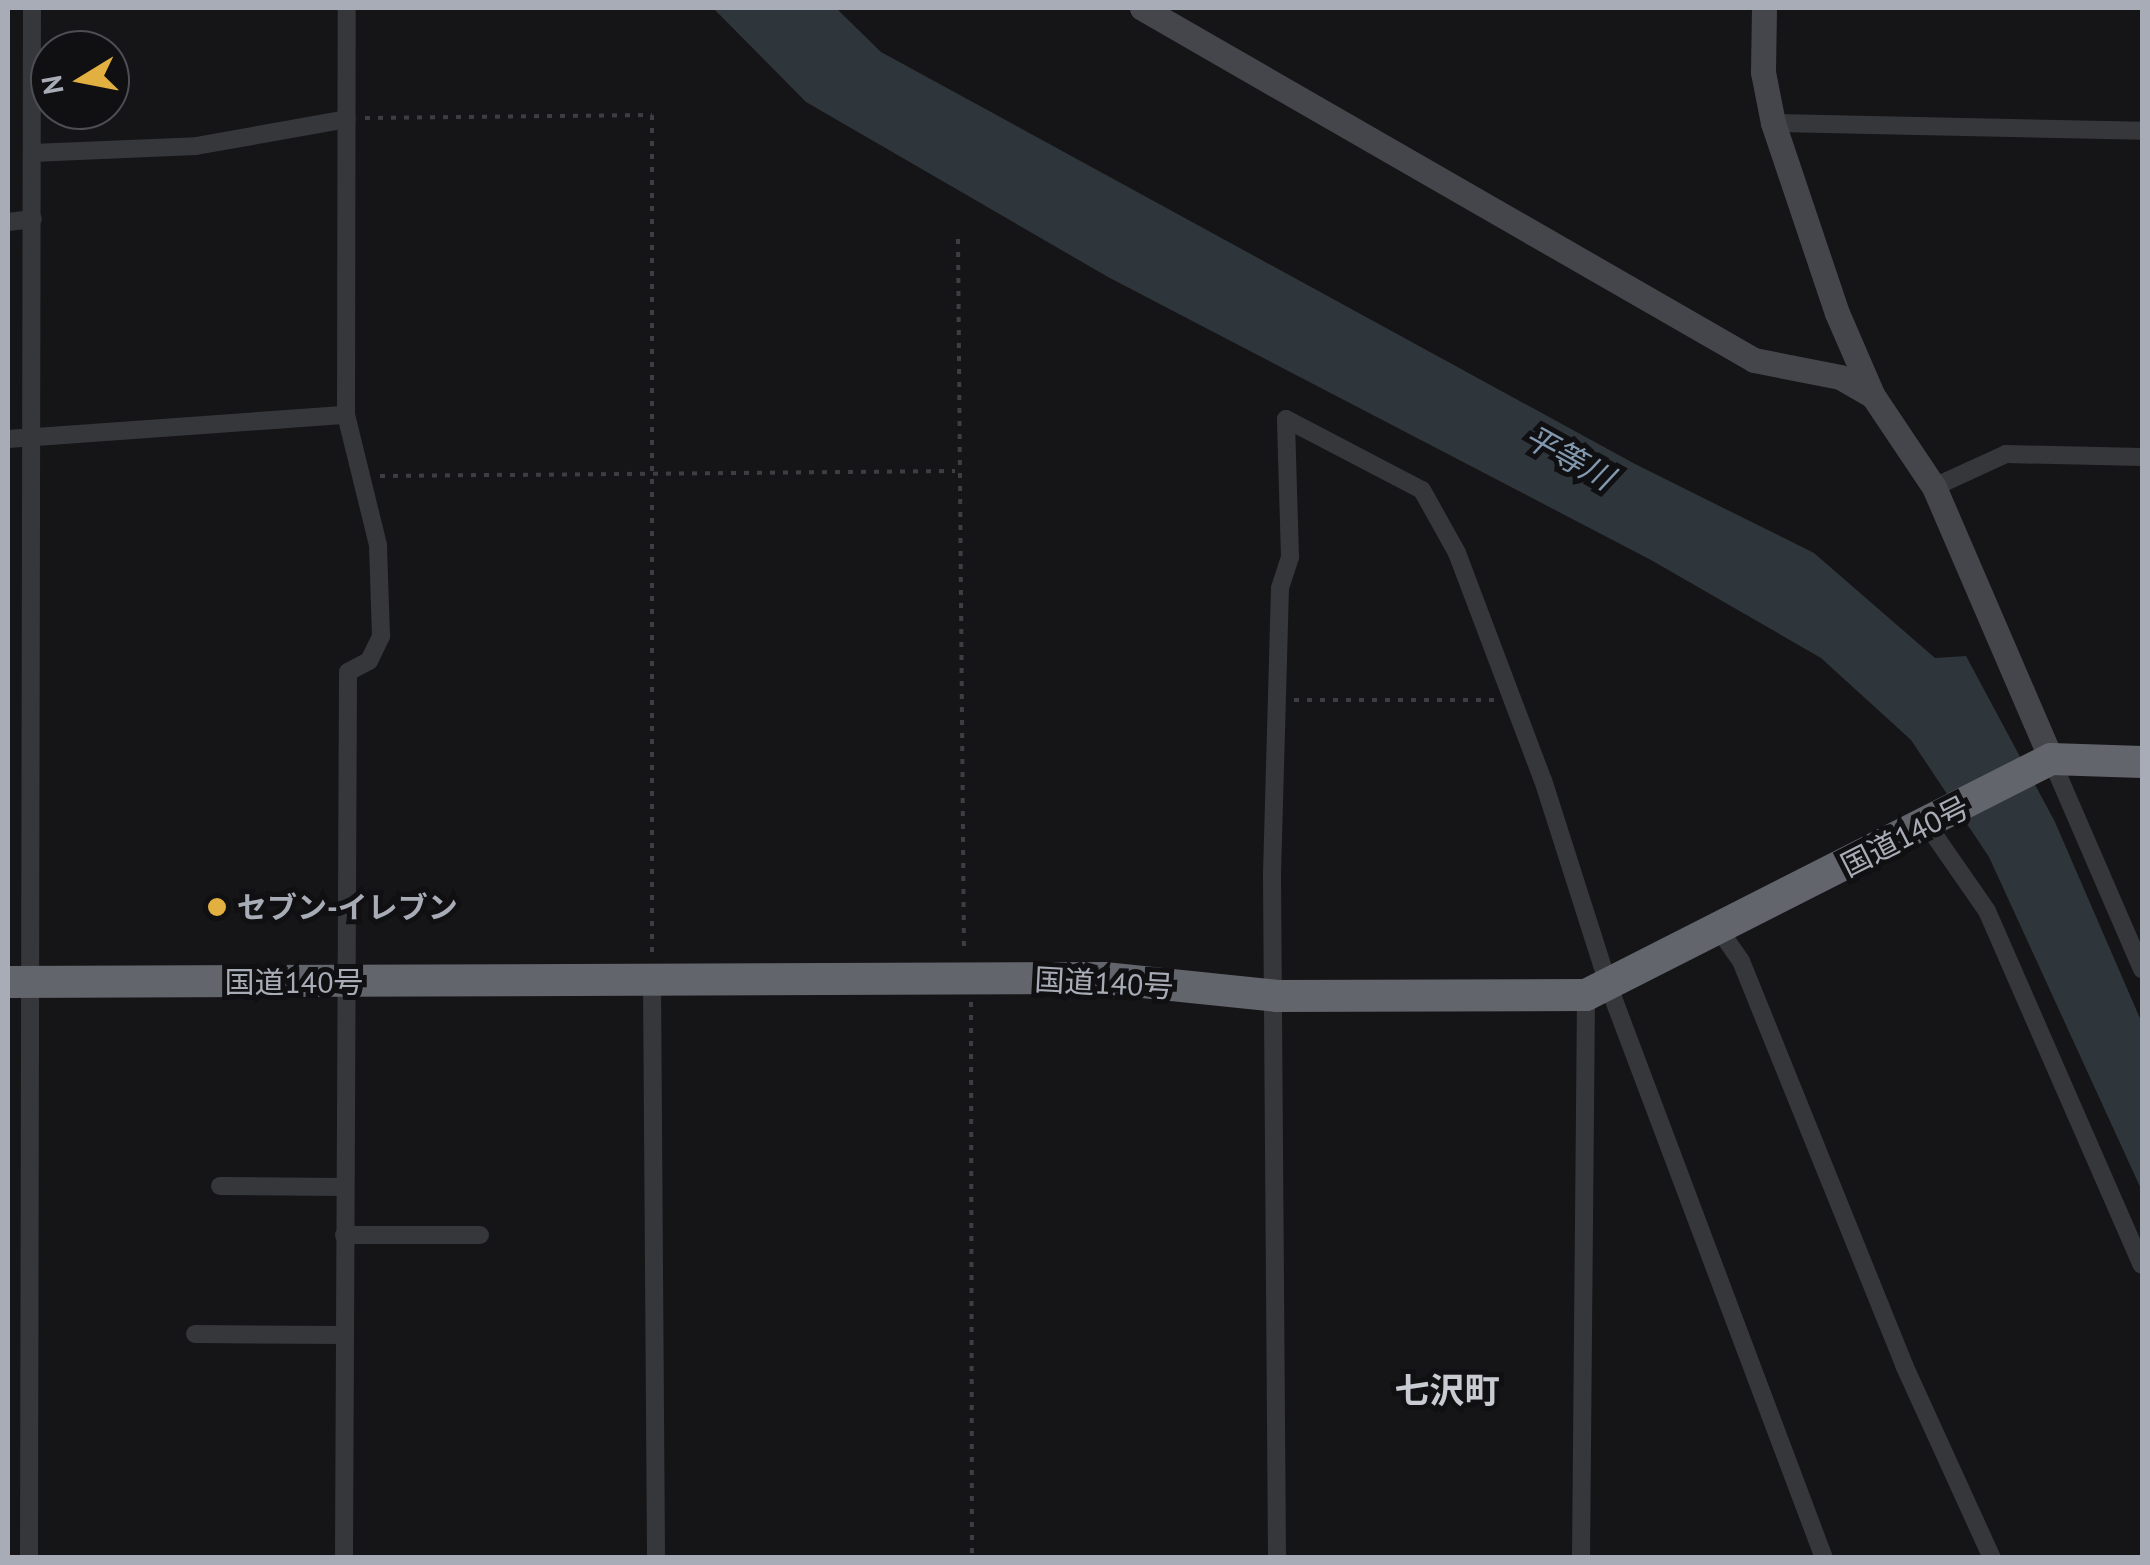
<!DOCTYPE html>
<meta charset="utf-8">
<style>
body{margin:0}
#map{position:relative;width:2150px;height:1565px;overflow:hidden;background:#151517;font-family:"PT Sans","Noto Sans JP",sans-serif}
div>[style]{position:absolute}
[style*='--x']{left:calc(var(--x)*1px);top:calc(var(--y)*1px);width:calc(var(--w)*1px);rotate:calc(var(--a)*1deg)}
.water>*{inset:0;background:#2e353b}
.path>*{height:4px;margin-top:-2px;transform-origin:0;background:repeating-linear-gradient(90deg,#3c3e42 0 5px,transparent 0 13px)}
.street>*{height:18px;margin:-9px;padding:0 9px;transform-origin:9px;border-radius:9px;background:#36373b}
.secondary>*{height:25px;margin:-12.5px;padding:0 12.5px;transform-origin:12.5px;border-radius:12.5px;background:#45464b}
.highway>*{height:32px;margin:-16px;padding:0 16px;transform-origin:16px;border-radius:16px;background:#63656c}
.dots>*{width:28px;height:28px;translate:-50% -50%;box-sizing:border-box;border:5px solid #101012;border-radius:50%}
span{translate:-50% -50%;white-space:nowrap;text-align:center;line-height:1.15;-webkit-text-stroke:10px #101012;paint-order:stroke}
.street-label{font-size:30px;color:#a8acb6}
.poi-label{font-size:30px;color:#a8acb6;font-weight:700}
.left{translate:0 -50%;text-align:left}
.water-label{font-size:32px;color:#8298ae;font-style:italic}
.quarter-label{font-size:35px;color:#c9cbd2;font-weight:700}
.frame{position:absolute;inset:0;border:10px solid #a8acb6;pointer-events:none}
.north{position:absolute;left:30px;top:30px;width:100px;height:100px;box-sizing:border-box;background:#101012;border:2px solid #4d4e54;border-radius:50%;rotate:260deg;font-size:28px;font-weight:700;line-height:40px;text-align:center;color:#a8acb6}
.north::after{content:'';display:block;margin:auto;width:35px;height:45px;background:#e2af41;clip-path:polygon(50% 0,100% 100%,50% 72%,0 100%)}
</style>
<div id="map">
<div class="water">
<div style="clip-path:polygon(713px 8px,836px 8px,881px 52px,1635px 464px,1814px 553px,1935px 658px,1966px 656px,2055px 822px,2142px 1023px,2142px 1191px,1989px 857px,1911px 740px,1821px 658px,1651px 560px,1108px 277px,806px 102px)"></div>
</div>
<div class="path">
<div style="--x:365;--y:118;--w:287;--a:-0.6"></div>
<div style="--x:652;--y:115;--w:843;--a:90"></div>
<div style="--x:958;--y:239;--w:715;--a:89.52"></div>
<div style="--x:380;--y:476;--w:575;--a:-0.5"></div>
<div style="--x:1294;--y:700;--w:200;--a:0"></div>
<div style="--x:971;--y:1002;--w:556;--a:89.9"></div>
</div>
<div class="street">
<div style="--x:1773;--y:123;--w:369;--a:1.2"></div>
<div style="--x:32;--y:153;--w:164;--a:-2.4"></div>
<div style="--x:196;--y:146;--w:153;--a:-10.1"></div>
<div style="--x:8;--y:222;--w:25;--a:-7"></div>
<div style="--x:8;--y:439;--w:339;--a:-4.1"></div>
<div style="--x:1934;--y:487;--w:79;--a:-24.6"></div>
<div style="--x:2006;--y:454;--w:136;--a:1.3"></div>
<div style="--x:2051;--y:759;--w:229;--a:66.6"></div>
<div style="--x:1928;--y:826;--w:103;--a:55.2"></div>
<div style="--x:1987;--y:911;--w:386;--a:66.4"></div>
<div style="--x:1720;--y:931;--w:37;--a:55"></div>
<div style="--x:1741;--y:961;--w:436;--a:68"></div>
<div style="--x:1904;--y:1365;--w:212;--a:65.5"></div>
<div style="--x:652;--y:982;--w:576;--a:89.6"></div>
<div style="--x:220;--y:1186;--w:124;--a:0.5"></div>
<div style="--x:344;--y:1235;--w:136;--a:0"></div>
<div style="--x:195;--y:1334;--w:148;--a:0.4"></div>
<div style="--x:29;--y:1558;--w:1550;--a:-89.89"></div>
<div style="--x:344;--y:1558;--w:886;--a:-89.74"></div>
<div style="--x:348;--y:672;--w:24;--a:-28"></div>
<div style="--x:369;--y:661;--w:28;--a:-64"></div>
<div style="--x:381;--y:636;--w:91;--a:-91.9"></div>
<div style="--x:378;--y:545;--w:134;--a:-103.8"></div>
<div style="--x:346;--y:415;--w:407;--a:-89.9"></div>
<div style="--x:1277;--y:1558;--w:684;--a:-90.42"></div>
<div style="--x:1272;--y:874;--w:286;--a:-88.4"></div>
<div style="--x:1280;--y:588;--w:33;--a:-72"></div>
<div style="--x:1290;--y:557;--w:138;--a:-91.7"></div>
<div style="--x:1286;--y:419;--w:153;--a:27.6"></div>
<div style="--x:1422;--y:490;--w:72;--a:60.9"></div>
<div style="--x:1457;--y:553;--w:243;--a:69.3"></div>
<div style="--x:1543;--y:780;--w:217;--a:72.3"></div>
<div style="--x:1609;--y:987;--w:610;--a:69.37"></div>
<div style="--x:1581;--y:1558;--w:563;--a:-89.49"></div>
</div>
<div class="secondary">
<div style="--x:1142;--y:8;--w:706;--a:29.91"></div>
<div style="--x:1754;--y:360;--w:88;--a:11.2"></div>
<div style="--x:1840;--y:377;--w:38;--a:30"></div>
<div style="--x:1764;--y:8;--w:64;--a:90.9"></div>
<div style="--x:1763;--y:72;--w:52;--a:78.9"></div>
<div style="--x:1773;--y:123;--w:200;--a:71.4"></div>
<div style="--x:1837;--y:313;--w:90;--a:66.6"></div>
<div style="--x:1873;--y:396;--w:110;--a:56.2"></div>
<div style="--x:1934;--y:487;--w:296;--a:66.7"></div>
</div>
<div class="highway">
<div style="--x:8;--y:982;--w:1096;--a:-0.21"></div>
<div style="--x:1104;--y:978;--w:174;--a:5.9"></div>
<div style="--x:1277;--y:996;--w:309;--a:-0.2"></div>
<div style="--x:1586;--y:995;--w:521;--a:-26.91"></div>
<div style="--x:2051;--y:759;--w:91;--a:1.9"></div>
</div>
<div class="dots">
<div style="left:217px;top:907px;background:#e2af41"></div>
</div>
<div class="street-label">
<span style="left:1905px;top:836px;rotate:-27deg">国道140号</span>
<span style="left:294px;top:982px">国道140号</span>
<span style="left:1104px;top:983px;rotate:3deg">国道140号</span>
</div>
<div class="poi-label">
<span class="left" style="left:237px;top:907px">セブン-イレブン</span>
</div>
<div class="water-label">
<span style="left:1569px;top:457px;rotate:29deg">平等川</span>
</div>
<div class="quarter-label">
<span style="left:1447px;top:1390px">七沢町</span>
</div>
<div class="frame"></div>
<div class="north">N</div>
</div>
